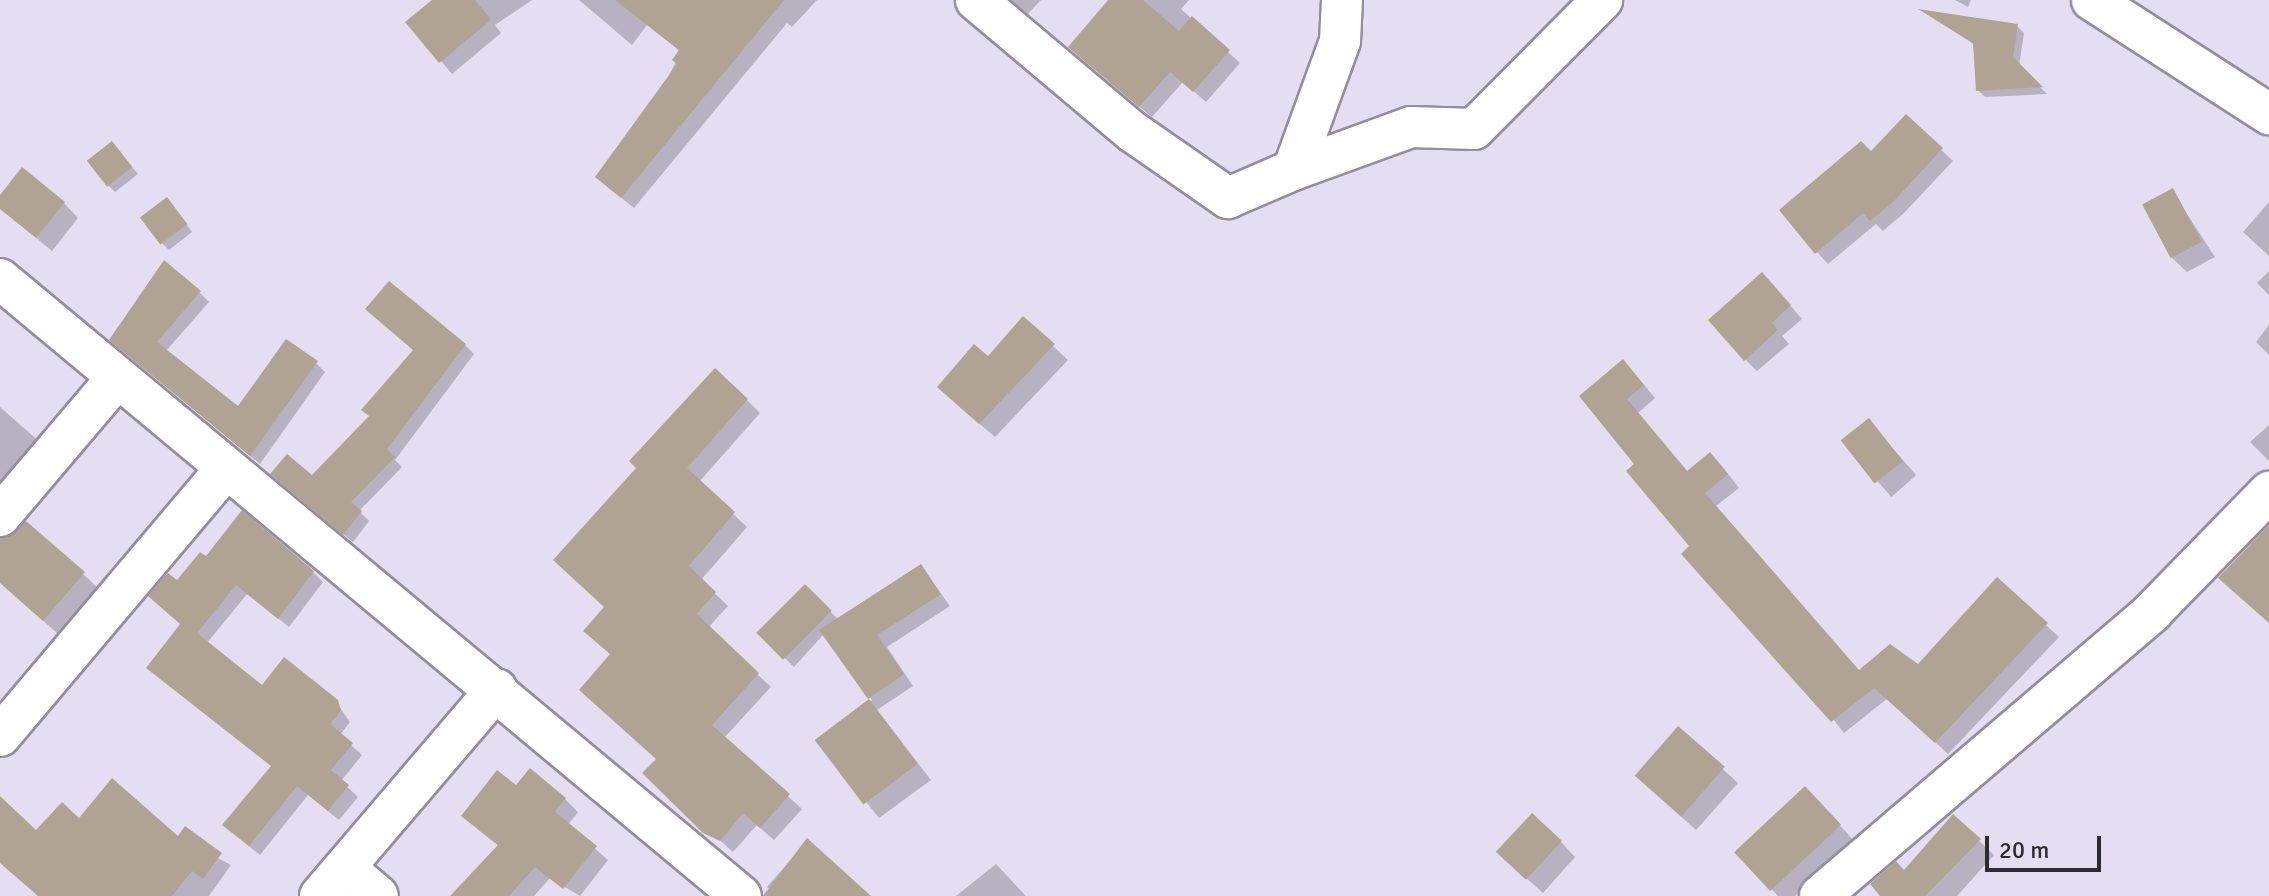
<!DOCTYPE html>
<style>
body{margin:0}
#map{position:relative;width:2269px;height:896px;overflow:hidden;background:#e5def2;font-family:Signika,sans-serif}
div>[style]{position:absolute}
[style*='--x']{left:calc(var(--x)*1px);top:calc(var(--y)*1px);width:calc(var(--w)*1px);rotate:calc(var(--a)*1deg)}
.shadow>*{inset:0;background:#0003;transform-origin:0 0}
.building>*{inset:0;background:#b1a394;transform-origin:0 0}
.roads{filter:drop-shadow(2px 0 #948d9f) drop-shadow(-2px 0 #948d9f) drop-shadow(0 2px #948d9f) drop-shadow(0 -2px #948d9f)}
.minor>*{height:40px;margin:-20px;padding:0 20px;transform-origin:20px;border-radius:20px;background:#fff}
span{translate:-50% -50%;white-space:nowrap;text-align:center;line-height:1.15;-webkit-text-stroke:6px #e5def2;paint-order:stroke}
.scale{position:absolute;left:1985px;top:836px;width:116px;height:36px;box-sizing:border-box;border:4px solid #2d2a32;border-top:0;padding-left:10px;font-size:24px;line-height:28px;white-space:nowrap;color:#2d2a32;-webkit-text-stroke:6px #e5def2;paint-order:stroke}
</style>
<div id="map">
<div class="shadow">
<div style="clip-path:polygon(440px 0,532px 0,495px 25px,501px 33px,452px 74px,408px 22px)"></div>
<div style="clip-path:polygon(579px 0,817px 0,792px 27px,787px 23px,634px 208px,610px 189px,681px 52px,647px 25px,632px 45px)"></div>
<div style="clip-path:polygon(1010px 0,1041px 0,1028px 14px)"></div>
<div style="clip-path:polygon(1114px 0,1189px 0,1181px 9px,1240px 63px,1206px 102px,1183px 82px,1152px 117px,1082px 59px)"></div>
<div style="clip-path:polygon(1955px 0,1971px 0,1968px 7px)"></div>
<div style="clip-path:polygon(1924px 12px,2017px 26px,2024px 33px,2019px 66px,2047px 94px,1985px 97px,1978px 90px,1975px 45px)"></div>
<div style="clip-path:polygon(1906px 116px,1953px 161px,1904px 213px,1883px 231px,1876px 224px,1828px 264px,1817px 252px,1871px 154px)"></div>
<div style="clip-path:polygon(112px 143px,138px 174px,115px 192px,108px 185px)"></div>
<div style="clip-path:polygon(2172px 191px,2215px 257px,2187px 272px,2172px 258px)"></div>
<div style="clip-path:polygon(0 198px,64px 203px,78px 218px,52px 251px,0 208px)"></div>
<div style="clip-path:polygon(2269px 202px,2269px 256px,2243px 232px)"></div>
<div style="clip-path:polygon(174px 207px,192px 232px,169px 250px,162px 243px)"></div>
<div style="clip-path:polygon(2269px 271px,2269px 295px,2257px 283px)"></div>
<div style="clip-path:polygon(1774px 287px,1802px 319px,1782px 336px,1789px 344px,1757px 371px,1745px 359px)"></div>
<div style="clip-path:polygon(200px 293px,209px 302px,166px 351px,238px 409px,316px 363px,325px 372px,260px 464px,121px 349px)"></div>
<div style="clip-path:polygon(2269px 325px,2269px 355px,2256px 342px)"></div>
<div style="clip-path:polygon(465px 345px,474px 354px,395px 460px,402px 467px,359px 511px,369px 521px,353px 542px,282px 483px,312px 478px,371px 417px,415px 351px)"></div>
<div style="clip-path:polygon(1053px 346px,1068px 360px,995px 437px,954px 402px,988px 359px)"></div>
<div style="clip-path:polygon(1635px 374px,1655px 398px,1638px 413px,1688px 472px,1710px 454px,1722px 466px,1739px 488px,1716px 506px,1860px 672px,1919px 667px,1997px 580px,2059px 637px,1948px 754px,1888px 698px,1844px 733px,1582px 397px)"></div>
<div style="clip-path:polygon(747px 400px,760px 413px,699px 482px,747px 527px,701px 580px,728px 606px,708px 628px,771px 687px,724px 738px,802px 809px,774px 840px,757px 825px,733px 852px,645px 773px,658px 760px,612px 655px,607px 607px,569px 573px)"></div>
<div style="clip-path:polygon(0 407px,41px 443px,0 496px)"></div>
<div style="left:1869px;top:421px;width:72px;height:33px;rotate:49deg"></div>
<div style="clip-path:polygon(2269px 425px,2269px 461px,2250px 442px)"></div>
<div style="clip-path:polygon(0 539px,83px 574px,98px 588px,58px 634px,0 582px)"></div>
<div style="clip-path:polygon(206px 559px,313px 572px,323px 582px,289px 627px,247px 594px,207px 643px,262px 688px,336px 702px,350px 722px,340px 735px,362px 755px,341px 781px,358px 797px,339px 820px,308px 795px,260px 855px,235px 835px,273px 767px,182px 625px,177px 583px)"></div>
<div style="clip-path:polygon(921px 566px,950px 606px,887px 647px,913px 686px,877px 710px,931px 780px,879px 818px,818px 741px,872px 700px,824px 634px,794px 667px,761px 635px,805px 587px,839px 620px)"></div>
<div style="clip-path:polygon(1678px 728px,1738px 783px,1696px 830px,1651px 790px)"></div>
<div style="clip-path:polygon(516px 788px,565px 799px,578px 812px,568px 825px,608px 860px,580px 896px,550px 878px,534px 896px,453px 896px,499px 846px,477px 829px)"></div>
<div style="clip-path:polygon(0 799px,36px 832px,79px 821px,179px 838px,231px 865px,209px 896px,40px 896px,0 855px)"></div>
<div style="clip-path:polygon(1820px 803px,1854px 841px,1795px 896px,1778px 896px,1737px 852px)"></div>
<div style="clip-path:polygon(1954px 817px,1994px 855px,1957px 896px,1882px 896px)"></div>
<div style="clip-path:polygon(807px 841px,868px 896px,776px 896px,767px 887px)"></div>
<div style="clip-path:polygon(1561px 842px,1575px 857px,1543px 893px,1514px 867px)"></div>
<div style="clip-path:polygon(996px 864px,1026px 896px,956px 896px)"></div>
</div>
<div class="building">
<div style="clip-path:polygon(432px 0,475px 0,491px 20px,439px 63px,405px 22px)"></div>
<div style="clip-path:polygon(615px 0,784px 0,621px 198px,595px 177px,677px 64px,672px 60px,679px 50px)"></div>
<div style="clip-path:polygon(1108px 0,1143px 0,1179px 31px,1192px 16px,1230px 50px,1193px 92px,1170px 72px,1139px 107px,1068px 47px)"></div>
<div style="clip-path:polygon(1918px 9px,2018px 24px,2013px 57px,2043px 87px,1976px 91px,1973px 43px)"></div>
<div style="clip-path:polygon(1906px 114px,1943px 148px,1893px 202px,1870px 221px,1863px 213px,1815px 254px,1779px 210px,1861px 141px,1871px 151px)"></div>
<div style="left:112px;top:141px;width:33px;height:32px;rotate:52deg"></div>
<div style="clip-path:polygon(22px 167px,65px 202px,36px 238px,0 209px,0 195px)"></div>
<div style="left:2173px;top:188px;width:61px;height:35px;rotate:62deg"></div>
<div style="left:167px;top:197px;width:34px;height:34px;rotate:53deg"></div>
<div style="clip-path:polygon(164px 260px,201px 291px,157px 342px,238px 406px,286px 339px,318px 361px,250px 456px,109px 340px)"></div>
<div style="clip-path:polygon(1762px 272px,1791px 305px,1772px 323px,1778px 330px,1744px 361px,1708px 320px)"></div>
<div style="clip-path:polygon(389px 281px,466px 344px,387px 449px,395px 457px,351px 502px,362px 511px,343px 535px,270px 474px,287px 454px,312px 475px,369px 416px,361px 410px,413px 350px,365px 309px)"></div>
<div style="clip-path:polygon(1023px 316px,1055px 344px,979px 424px,937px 387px,974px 344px,988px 356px)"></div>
<div style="clip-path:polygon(1623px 359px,1644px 385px,1627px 399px,1687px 471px,1710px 452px,1728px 474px,1705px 493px,1859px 670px,1890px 644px,1918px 664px,1997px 577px,2048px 623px,1935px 743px,1874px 688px,1831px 722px,1681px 554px,1689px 546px,1626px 471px,1634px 464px,1579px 396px)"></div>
<div style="clip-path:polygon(715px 368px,748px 399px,687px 468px,735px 512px,689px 566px,716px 592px,697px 614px,759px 673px,712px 725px,790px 794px,760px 828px,743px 813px,720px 841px,703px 833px,642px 773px,656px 759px,579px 690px,610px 654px,583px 631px,604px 607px,553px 560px,636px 468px,629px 461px)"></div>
<div style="left:1869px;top:418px;width:55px;height:36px;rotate:52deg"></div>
<div style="clip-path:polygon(242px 510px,314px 571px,278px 619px,236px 585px,197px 633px,262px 685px,284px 657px,338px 700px,341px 711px,330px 724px,353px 743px,331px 770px,349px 785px,328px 811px,297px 786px,249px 846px,222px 825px,271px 766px,146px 668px,180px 624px,148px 596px,168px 573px,177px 580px,200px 552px,206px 556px)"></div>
<div style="clip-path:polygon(26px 521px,85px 572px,43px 621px,0 583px,0 538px)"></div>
<div style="clip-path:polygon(2269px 525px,2269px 623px,2218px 578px)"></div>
<div style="clip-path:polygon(921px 564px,941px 594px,877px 635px,904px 674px,868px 699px,819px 630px)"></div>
<div style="left:805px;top:584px;width:38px;height:69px;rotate:45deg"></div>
<div style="left:869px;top:699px;width:81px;height:68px;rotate:53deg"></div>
<div style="left:1678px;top:726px;width:62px;height:66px;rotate:41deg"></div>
<div style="clip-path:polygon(530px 768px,566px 798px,555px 812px,597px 846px,563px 889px,535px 867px,509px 896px,450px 896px,498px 845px,461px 816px,497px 770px,516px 785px)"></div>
<div style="clip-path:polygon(112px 778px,178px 836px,185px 826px,222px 853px,203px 879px,192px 871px,172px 896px,38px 896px,0 863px,0 796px,36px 830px,62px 802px,79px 818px)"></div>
<div style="left:1805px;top:786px;width:53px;height:97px;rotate:47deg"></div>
<div style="left:1532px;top:813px;width:41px;height:53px;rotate:43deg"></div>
<div style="clip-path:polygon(1953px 814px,1981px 839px,1925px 896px,1880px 896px,1870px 884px,1896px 861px,1904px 870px)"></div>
<div style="clip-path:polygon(807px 838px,871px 896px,763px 896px)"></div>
</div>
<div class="roads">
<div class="minor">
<div style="--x:976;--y:0;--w:205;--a:40.1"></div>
<div style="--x:1133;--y:132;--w:116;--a:34.8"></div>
<div style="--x:1228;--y:198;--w:71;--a:-23.3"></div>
<div style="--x:1342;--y:0;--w:41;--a:92.8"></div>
<div style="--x:1340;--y:41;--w:137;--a:110"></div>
<div style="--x:1293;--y:170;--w:126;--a:-20"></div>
<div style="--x:1411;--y:127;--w:63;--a:1.8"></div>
<div style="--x:1474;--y:129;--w:182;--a:-45.2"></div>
<div style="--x:2092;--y:0;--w:211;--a:32.8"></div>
<div style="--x:0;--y:279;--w:964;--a:39.78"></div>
<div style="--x:0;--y:516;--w:181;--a:-49.7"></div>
<div style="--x:0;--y:736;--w:350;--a:-49.8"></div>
<div style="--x:345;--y:868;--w:43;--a:40.3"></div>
<div style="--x:320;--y:896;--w:272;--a:-49.5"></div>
<div style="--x:1820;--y:896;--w:437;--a:-40.5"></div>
<div style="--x:2152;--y:612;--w:168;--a:-45.7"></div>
</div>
</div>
<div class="scale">20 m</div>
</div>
